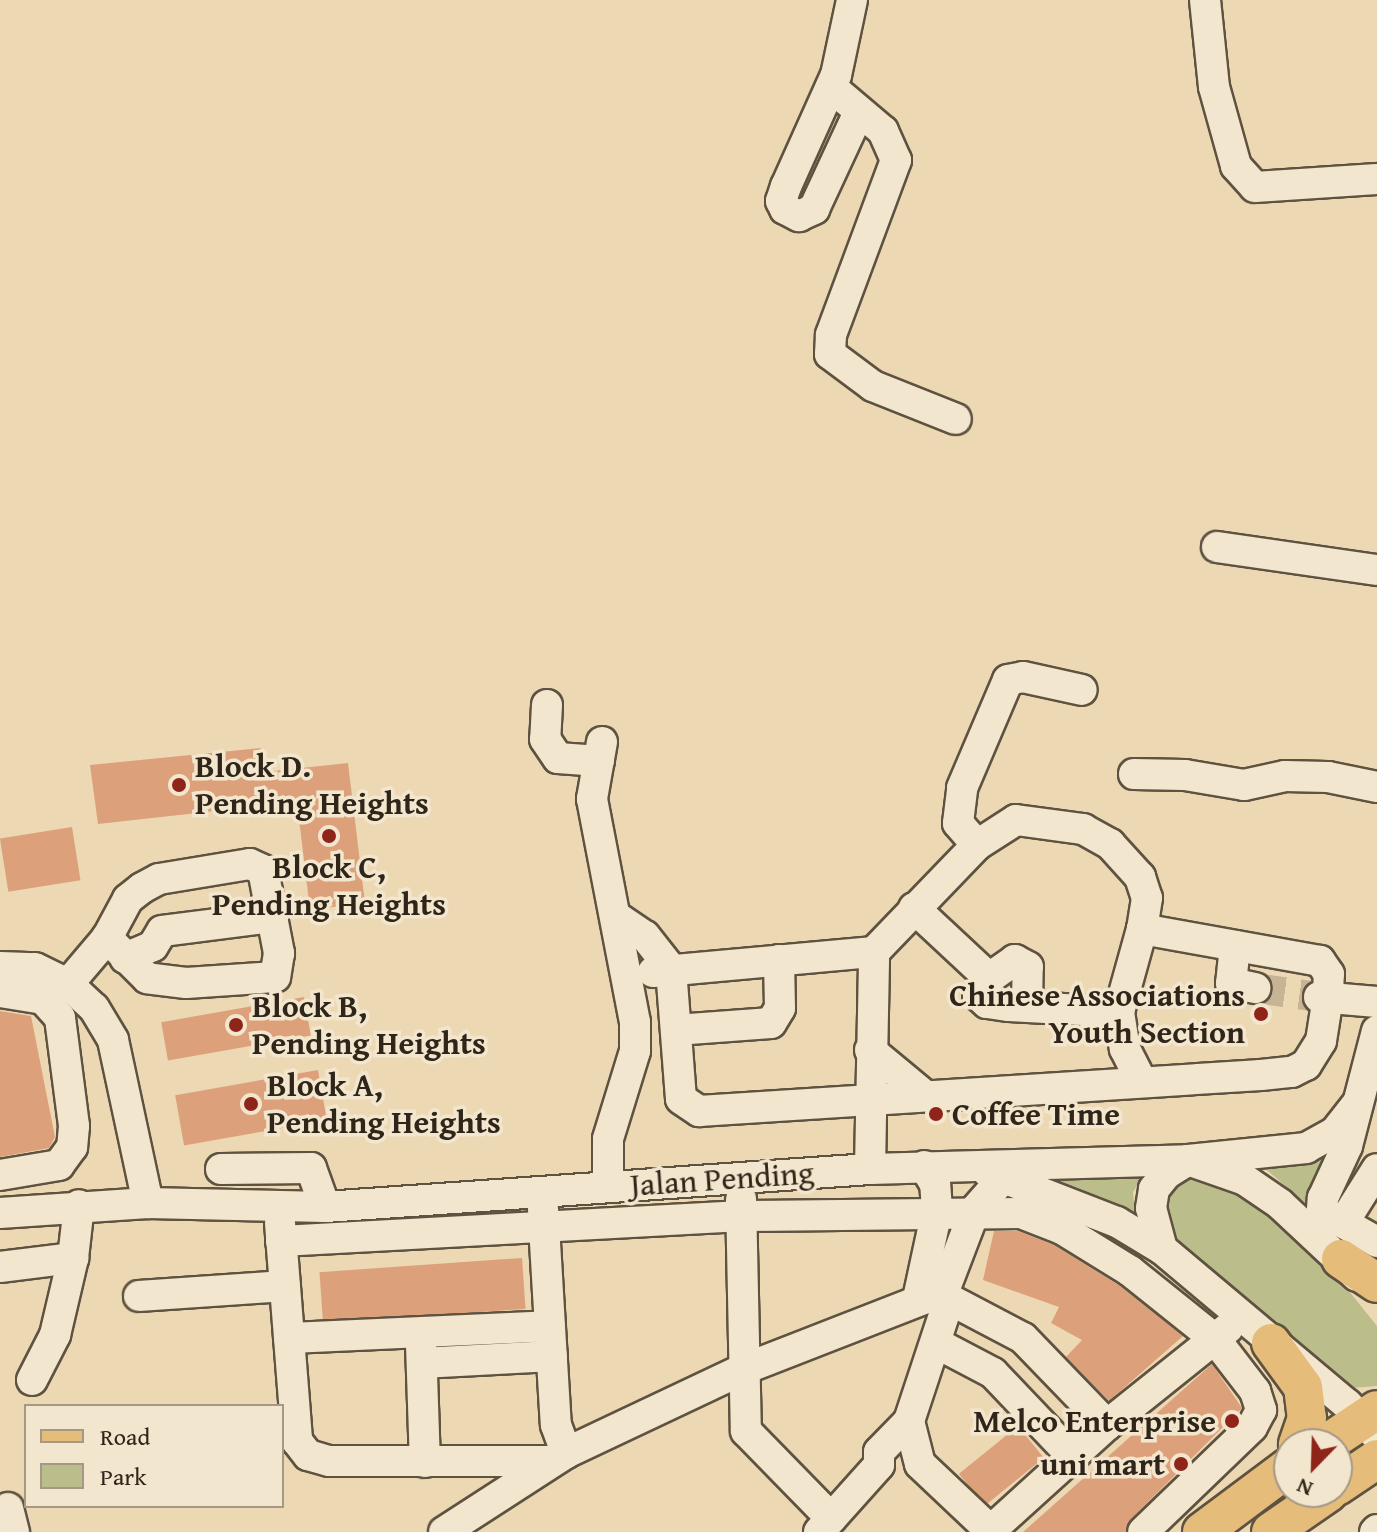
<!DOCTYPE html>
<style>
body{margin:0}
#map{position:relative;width:1377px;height:1532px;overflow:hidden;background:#edd8b4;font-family:"Gentium Book Plus",serif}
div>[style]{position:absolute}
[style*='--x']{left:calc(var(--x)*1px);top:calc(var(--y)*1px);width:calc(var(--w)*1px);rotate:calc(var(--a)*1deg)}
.green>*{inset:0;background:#bbbe8b}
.building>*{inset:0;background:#dca17a;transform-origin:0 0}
.minor-tunnel>*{height:30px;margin-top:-15px;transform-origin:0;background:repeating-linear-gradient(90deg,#c7b495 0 30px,transparent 0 45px)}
.roads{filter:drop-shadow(2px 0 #5e5240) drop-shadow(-2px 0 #5e5240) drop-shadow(0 2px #5e5240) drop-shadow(0 -2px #5e5240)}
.minor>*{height:30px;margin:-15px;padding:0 15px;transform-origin:15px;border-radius:15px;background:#f3e6ce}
.major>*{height:38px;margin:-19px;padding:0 19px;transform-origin:19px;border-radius:19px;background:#e6bc7a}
.dots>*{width:22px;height:22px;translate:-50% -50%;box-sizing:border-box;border:4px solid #f3e6ce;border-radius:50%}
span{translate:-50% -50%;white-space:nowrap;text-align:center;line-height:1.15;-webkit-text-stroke:7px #f3e6ce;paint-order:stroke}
.poi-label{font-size:32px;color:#2f2519;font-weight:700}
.left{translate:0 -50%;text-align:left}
.right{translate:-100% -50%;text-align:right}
.street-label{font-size:32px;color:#2f2519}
.legend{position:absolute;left:24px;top:1404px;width:260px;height:104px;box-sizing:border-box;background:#f3e6ce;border:2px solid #a59986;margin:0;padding:10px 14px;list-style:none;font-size:24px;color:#2f2519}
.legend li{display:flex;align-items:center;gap:16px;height:40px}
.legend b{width:40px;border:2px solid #a59986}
.north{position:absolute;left:1273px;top:1428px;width:80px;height:80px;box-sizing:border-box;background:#f3e6ce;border:2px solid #a59986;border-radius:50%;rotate:203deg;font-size:22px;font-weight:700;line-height:32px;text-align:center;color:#2f2519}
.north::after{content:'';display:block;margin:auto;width:28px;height:36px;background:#8f2418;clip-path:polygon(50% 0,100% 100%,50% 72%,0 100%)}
</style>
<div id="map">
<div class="green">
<div style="clip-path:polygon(1337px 1147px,1311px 1208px,1261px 1165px)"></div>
<div style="clip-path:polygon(1032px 1175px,1143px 1177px,1133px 1192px,1135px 1215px)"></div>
<div style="clip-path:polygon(1184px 1178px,1213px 1180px,1254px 1203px,1328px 1265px,1377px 1326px,1377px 1386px,1351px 1388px,1185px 1251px,1168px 1231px,1162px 1213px,1169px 1191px)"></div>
</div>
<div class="building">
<div style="clip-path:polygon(261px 748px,264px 772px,348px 763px,365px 903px,310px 910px,297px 802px,98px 824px,90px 765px)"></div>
<div style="left:72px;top:827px;width:54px;height:73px;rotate:81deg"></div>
<div style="left:304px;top:997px;width:39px;height:145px;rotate:80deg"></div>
<div style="clip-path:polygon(0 1011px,31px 1016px,55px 1137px,49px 1148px,0 1157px)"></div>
<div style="left:318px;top:1070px;width:51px;height:145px;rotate:80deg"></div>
<div style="clip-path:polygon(994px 1231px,1018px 1231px,1054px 1245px,1120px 1286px,1183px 1336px,1109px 1401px,1066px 1357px,1082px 1340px,1051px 1323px,1059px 1307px,983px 1280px)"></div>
<div style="left:522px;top:1258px;width:51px;height:203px;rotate:86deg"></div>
<div style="clip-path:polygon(1212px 1364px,1242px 1408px,1131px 1519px,1126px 1532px,1023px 1532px)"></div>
<div style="left:1018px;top:1426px;width:41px;height:76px;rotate:51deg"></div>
</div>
<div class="minor-tunnel">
<div style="--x:1255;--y:988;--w:65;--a:8"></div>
</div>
<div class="roads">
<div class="minor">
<div style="--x:852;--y:0;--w:77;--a:102"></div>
<div style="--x:836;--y:75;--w:122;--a:114.2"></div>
<div style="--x:786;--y:186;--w:16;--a:108"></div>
<div style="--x:781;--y:201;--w:9;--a:63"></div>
<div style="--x:785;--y:209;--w:16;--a:27"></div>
<div style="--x:799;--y:216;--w:17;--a:-25"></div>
<div style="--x:814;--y:209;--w:107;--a:-65.1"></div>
<div style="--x:1205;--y:0;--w:87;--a:84.1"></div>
<div style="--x:1214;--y:87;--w:82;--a:74.4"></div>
<div style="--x:1236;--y:166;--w:28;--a:48"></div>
<div style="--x:1255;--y:187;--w:122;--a:-3.8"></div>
<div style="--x:831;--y:87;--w:68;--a:40.2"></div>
<div style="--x:883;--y:131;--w:32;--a:66"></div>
<div style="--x:896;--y:160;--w:187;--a:110.4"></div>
<div style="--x:831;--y:335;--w:19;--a:93"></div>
<div style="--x:830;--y:354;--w:54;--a:36.7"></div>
<div style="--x:873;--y:386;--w:89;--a:21.7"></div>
<div style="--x:1217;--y:547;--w:162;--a:8.2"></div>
<div style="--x:547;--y:705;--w:34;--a:93"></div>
<div style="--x:545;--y:739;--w:23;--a:56"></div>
<div style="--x:558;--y:758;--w:41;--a:4.2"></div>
<div style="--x:602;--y:742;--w:58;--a:100"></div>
<div style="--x:592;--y:799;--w:227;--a:79.1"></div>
<div style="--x:635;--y:1022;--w:29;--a:90"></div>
<div style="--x:635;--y:1051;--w:92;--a:107.1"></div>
<div style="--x:608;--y:1139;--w:48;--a:90"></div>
<div style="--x:1134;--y:774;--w:51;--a:1.1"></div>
<div style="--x:1185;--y:775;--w:60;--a:9.6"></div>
<div style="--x:1244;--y:785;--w:42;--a:-12.4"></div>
<div style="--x:1285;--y:776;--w:43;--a:1.3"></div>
<div style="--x:1328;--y:777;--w:50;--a:11.5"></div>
<div style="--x:977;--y:845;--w:29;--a:-131"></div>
<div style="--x:958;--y:823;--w:35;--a:-83"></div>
<div style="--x:962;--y:788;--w:117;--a:-66.9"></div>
<div style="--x:1008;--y:680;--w:15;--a:-11"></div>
<div style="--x:1023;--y:677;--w:60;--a:12.4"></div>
<div style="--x:914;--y:908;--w:103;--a:43"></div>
<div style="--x:615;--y:916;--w:36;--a:34"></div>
<div style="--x:645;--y:936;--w:42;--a:51.8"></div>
<div style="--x:671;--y:969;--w:130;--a:85.6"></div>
<div style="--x:681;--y:1099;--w:22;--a:34"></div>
<div style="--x:699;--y:1111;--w:563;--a:-3.67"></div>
<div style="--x:1261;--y:1075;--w:31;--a:-6"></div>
<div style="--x:1292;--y:1072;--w:16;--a:-27"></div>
<div style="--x:1306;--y:1065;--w:28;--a:-58"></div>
<div style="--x:1321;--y:1041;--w:45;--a:-81"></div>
<div style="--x:1328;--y:997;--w:23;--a:-88"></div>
<div style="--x:1329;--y:974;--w:16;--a:-125"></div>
<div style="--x:1320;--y:961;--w:181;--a:-169.8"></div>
<div style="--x:1235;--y:946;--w:37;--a:96"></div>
<div style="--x:1231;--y:983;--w:25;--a:12"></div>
<div style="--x:125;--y:958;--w:30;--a:-23"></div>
<div style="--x:153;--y:946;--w:17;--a:-59"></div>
<div style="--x:162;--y:931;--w:112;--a:-7.2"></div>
<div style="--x:0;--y:967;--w:35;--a:2"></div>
<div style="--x:35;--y:968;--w:37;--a:26"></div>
<div style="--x:68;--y:984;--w:35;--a:43"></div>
<div style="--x:94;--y:1008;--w:37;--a:59"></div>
<div style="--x:113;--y:1040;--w:167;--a:77.9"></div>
<div style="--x:653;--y:972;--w:222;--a:-5.2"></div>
<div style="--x:68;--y:984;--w:60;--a:-49.7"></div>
<div style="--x:107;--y:938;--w:44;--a:-61.7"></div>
<div style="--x:128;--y:899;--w:18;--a:-38"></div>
<div style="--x:142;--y:888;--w:19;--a:-28"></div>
<div style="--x:159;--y:879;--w:92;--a:-9.4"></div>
<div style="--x:250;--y:864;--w:14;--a:25"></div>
<div style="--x:263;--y:870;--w:85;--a:79.1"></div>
<div style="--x:279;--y:953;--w:24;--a:99"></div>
<div style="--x:275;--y:977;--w:89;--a:176.1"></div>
<div style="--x:186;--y:983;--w:39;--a:-173"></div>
<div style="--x:147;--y:978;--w:57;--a:-135"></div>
<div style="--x:0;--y:992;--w:44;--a:9.2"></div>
<div style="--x:43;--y:999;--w:25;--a:48"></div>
<div style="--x:60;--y:1018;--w:109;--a:82.6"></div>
<div style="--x:74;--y:1126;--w:21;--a:95"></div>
<div style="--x:72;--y:1147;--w:22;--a:126"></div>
<div style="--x:59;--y:1165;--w:60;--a:170.4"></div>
<div style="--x:1319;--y:997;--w:58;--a:4.9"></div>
<div style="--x:1027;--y:1006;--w:39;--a:-89"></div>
<div style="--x:1028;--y:967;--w:15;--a:-152"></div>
<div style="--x:1015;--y:960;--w:32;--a:145"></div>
<div style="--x:989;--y:978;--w:20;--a:123"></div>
<div style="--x:978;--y:995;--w:12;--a:42"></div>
<div style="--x:987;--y:1003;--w:22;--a:8"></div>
<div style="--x:1009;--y:1006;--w:110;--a:3.1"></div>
<div style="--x:676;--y:1030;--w:95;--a:-4.2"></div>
<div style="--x:771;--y:1023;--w:17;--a:-59"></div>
<div style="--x:780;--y:1008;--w:48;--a:-91.2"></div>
<div style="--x:870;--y:1050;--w:69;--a:39.7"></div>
<div style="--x:221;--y:1169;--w:90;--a:-0.6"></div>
<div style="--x:311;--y:1168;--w:41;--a:70.3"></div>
<div style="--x:870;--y:1169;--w:217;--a:-88.9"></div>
<div style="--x:874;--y:952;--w:149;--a:-46.1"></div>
<div style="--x:977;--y:845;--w:46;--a:-32.7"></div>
<div style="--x:1016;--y:820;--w:68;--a:7.7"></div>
<div style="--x:1083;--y:829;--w:31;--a:29"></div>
<div style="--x:1110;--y:844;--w:45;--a:47.7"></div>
<div style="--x:1140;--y:877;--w:22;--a:72"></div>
<div style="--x:1147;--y:898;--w:31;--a:99"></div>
<div style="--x:1142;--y:929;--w:86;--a:105.5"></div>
<div style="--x:1119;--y:1012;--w:37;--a:81"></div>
<div style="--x:1125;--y:1049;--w:36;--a:63"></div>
<div style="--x:988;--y:1172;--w:138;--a:21.2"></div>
<div style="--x:1117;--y:1222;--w:52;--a:31"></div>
<div style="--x:1162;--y:1249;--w:241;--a:40"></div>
<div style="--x:1347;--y:1404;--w:44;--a:46.8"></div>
<div style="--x:741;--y:1199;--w:232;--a:88.8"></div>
<div style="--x:746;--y:1431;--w:122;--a:45.7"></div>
<div style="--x:543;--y:1209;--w:216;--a:86.6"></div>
<div style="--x:556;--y:1425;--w:30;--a:70"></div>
<div style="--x:1322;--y:1211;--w:63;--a:29.4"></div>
<div style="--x:0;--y:1213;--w:148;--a:-3.9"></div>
<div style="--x:148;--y:1203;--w:177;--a:1.3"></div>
<div style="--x:325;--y:1207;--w:546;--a:-3.99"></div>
<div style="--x:870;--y:1169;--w:318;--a:-1.6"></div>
<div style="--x:1188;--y:1160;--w:60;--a:19.3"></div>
<div style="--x:1245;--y:1180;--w:42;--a:34.4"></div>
<div style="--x:1280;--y:1204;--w:105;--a:43.1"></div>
<div style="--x:1345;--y:1220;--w:60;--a:-57.9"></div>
<div style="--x:280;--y:1223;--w:219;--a:85.5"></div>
<div style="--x:297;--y:1441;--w:18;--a:52"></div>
<div style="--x:308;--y:1455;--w:22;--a:16"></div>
<div style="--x:329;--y:1461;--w:223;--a:0"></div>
<div style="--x:1320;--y:1237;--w:39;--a:-86"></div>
<div style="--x:1323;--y:1198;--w:57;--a:-65.2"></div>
<div style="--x:1347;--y:1146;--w:119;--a:-75.4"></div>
<div style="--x:281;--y:1241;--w:462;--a:-3.1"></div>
<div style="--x:742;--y:1216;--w:279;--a:-0.6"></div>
<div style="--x:1021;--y:1213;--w:44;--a:21.3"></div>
<div style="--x:1062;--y:1229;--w:80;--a:31.7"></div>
<div style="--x:1130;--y:1271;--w:109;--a:38.7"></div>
<div style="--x:1215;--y:1339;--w:66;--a:52.4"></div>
<div style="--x:1255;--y:1391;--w:20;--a:72"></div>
<div style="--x:1261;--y:1410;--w:19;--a:118"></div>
<div style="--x:1252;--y:1427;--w:151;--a:136.1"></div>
<div style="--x:1162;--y:1249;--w:42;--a:-105"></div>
<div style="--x:1151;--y:1208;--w:19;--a:-81"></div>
<div style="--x:1154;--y:1189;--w:19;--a:-51"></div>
<div style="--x:1166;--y:1174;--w:26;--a:-32"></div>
<div style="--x:1188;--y:1160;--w:119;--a:-5.8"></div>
<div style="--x:1306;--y:1148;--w:33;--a:-29"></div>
<div style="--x:1335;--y:1132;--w:36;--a:-52"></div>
<div style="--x:0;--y:1267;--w:74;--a:-7"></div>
<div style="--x:139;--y:1296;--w:146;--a:-3.9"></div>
<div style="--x:945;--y:1297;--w:88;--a:27.7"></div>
<div style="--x:1023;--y:1338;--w:121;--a:46"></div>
<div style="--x:918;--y:1299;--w:91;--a:-77.9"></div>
<div style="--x:937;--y:1210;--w:26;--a:-94"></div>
<div style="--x:935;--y:1184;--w:21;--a:-121"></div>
<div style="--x:289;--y:1338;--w:261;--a:-2.6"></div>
<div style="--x:936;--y:1343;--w:64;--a:27.8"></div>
<div style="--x:993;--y:1373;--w:116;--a:46.4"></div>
<div style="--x:421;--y:1344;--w:118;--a:88.1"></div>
<div style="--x:422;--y:1363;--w:130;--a:-3.1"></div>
<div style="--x:32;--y:1380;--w:51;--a:-62.9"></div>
<div style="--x:55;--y:1335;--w:79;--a:-76.8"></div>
<div style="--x:73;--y:1258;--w:53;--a:-83.5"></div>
<div style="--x:909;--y:1421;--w:44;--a:75.7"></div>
<div style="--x:920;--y:1464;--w:99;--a:43.4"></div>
<div style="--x:8;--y:1508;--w:25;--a:76"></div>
<div style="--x:444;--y:1532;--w:145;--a:-32.9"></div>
<div style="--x:566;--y:1453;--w:197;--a:-25.3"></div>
<div style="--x:744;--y:1369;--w:215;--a:-21.3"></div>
<div style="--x:944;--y:1291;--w:87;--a:-69.1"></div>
<div style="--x:975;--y:1210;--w:43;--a:-48.8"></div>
<div style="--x:819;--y:1532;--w:90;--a:-48.2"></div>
<div style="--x:879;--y:1465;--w:13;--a:-90"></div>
<div style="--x:879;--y:1452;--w:43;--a:-45.9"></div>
<div style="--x:909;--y:1421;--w:115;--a:-71.7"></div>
<div style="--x:945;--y:1312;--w:21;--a:-93"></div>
<div style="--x:989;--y:1532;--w:159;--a:-42.2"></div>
<div style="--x:1107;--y:1425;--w:155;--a:-38.7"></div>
<div style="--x:1375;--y:1532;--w:3;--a:-45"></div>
</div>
<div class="major">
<div style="--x:1341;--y:1259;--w:43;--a:33.7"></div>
<div style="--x:1271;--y:1343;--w:54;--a:54"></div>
<div style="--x:1303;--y:1387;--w:31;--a:83"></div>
<div style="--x:1307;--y:1418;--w:28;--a:109"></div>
<div style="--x:1326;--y:1444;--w:61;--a:-33.7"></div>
<div style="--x:1337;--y:1486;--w:48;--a:-34"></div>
<div style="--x:1202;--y:1532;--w:109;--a:-36.8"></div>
<div style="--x:1271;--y:1532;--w:70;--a:-34.6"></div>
</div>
</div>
<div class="dots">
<div style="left:179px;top:785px;background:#8f2418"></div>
<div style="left:329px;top:836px;background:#8f2418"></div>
<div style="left:1261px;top:1014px;background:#8f2418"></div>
<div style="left:236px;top:1025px;background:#8f2418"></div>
<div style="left:251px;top:1104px;background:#8f2418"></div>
<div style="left:936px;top:1114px;background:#8f2418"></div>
<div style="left:1232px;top:1421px;background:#8f2418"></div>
<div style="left:1181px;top:1464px;background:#8f2418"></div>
</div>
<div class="poi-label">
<span class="left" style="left:195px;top:785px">Block D.<br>Pending Heights</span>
<span style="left:329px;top:886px">Block C,<br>Pending Heights</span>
<span class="right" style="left:1245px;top:1014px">Chinese Associations<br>Youth Section</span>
<span class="left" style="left:252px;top:1025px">Block B,<br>Pending Heights</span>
<span class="left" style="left:267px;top:1104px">Block A,<br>Pending Heights</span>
<span class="left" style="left:952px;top:1114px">Coffee Time</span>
<span class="right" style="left:1216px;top:1421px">Melco Enterprise</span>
<span class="right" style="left:1165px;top:1464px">uni mart</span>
</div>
<div class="street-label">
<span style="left:722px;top:1179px;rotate:-4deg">Jalan Pending</span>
</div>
<ul class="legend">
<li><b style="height:10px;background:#e6bc7a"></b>Road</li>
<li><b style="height:22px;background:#bbbe8b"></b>Park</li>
</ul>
<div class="north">N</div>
</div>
